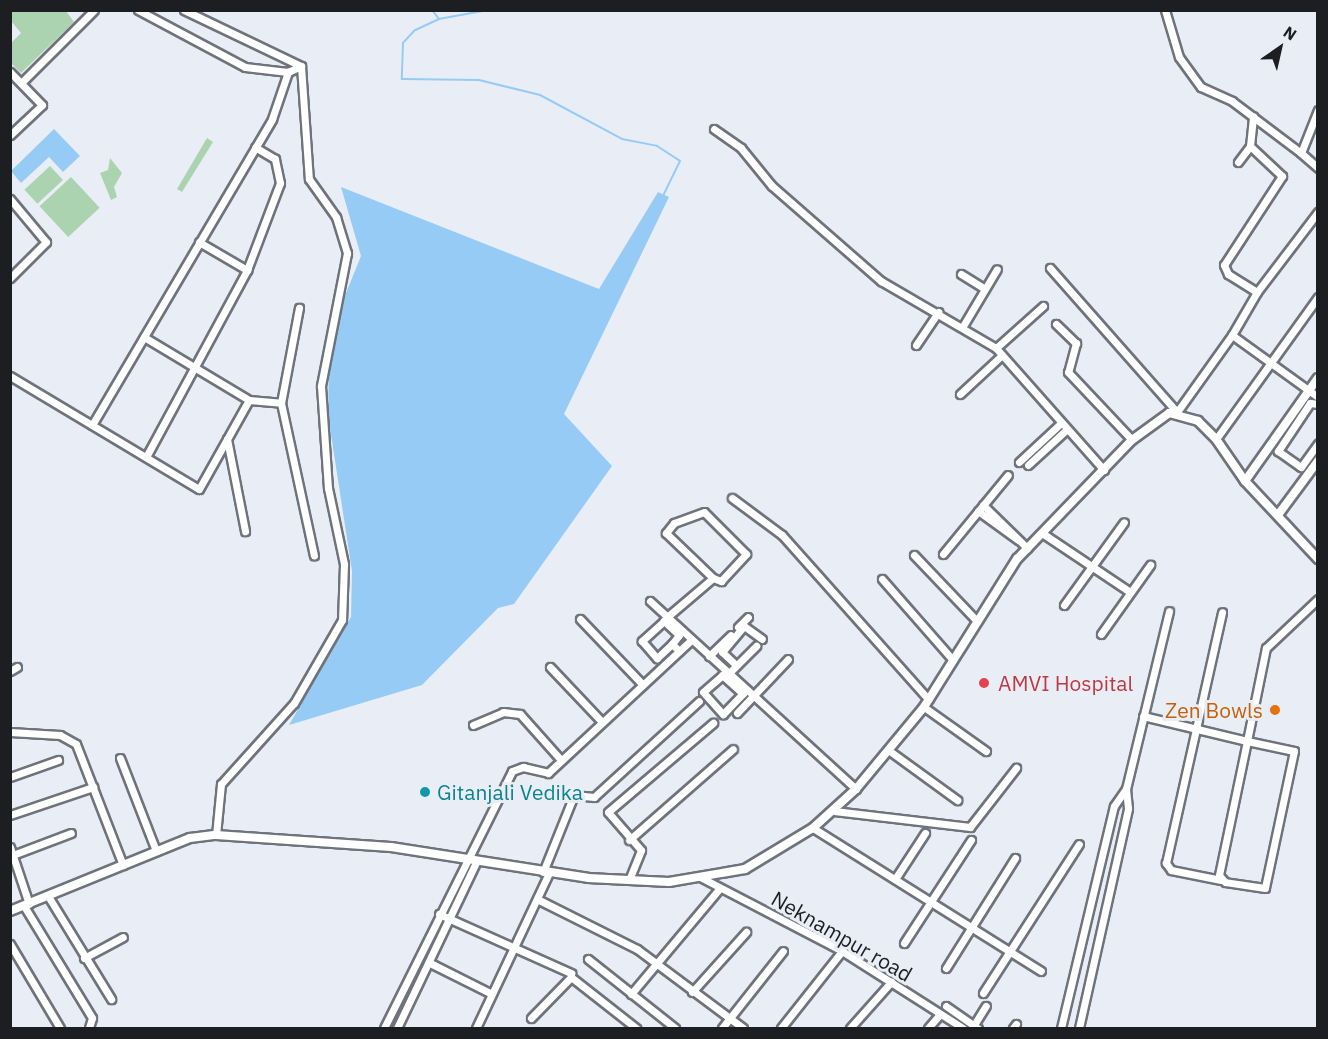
<!DOCTYPE html>
<style>
body{margin:0}
#map{position:relative;width:1328px;height:1039px;overflow:hidden;background:#e9eef6;font-family:"IBM Plex Sans",sans-serif}
div>[style]{position:absolute}
[style*='--x']{left:calc(var(--x)*1px);top:calc(var(--y)*1px);width:calc(var(--w)*1px);rotate:calc(var(--a)*1deg)}
.green>*{inset:0;background:#abd3af;transform-origin:0 0}
.water>*{inset:0;background:#96cbf5}
.stream>*{height:2px;margin:-1px;padding:0 1px;transform-origin:1px;border-radius:1px;background:#96cbf5}
.roads{filter:drop-shadow(2px 0 #6f737b) drop-shadow(-2px 0 #6f737b) drop-shadow(0 2px #6f737b) drop-shadow(0 -2px #6f737b)}
.minor>*{height:7px;margin:-3.5px;padding:0 3.5px;transform-origin:3.5px;border-radius:3.5px;background:#fff}
.tertiary>*{height:8px;margin:-4px;padding:0 4px;transform-origin:4px;border-radius:4px;background:#fff}
.dots>*{width:16px;height:16px;translate:-50% -50%;box-sizing:border-box;border:3px solid #e9eef6;border-radius:50%}
span{translate:-50% -50%;white-space:nowrap;text-align:center;line-height:1.15;-webkit-text-stroke:6px #e9eef6;paint-order:stroke}
.health-label{font-size:21px;color:#be3a42}
.left{translate:0 -50%;text-align:left}
.food-label{font-size:21px;color:#c56008}
.right{translate:-100% -50%;text-align:right}
.culture-label{font-size:21px;color:#0d838f}
.street-label{font-size:21px;color:#1c1e21}
.frame{position:absolute;inset:0;border:12px solid #1c1e21;pointer-events:none}
.north{position:absolute;left:1250px;top:18px;width:60px;height:60px;-webkit-text-stroke:4px #e9eef6;paint-order:stroke;rotate:34deg;font-size:16px;font-weight:700;line-height:24px;text-align:center;color:#1c1e21}
.north::after{content:'';display:block;margin:auto;width:21px;height:27px;background:#1c1e21;clip-path:polygon(50% 0,100% 100%,50% 72%,0 100%)}
</style>
<div id="map">
<div class="green">
<div style="clip-path:polygon(66px 11px,74px 22px,21px 73px,11px 63px,11px 43px,21px 33px,11px 21px,11px 11px)"></div>
<div style="clip-path:polygon(207px 138px,213px 142px,182px 192px,177px 189px)"></div>
<div style="clip-path:polygon(110px 158px,122px 173px,114px 187px,117px 197px,111px 200px,100px 173px,108px 170px)"></div>
<div style="left:50px;top:166px;width:19px;height:35px;rotate:47deg"></div>
<div style="left:71px;top:177px;width:42px;height:43px;rotate:47deg"></div>
</div>
<div class="water">
<div style="clip-path:polygon(54px 129px,80px 156px,63px 172px,49px 157px,21px 183px,11px 171px)"></div>
<div style="clip-path:polygon(341px 187px,599px 289px,658px 192px,669px 197px,564px 414px,612px 466px,514px 604px,498px 608px,422px 685px,289px 725px,351px 617px,352px 571px,328px 415px,329px 362px,344px 298px,361px 256px)"></div>
</div>
<div class="stream">
<div style="--x:432;--y:10;--w:11;--a:52"></div>
<div style="--x:488;--y:10;--w:50;--a:169.6"></div>
<div style="--x:439;--y:19;--w:26;--a:155"></div>
<div style="--x:415;--y:30;--w:18;--a:133"></div>
<div style="--x:403;--y:43;--w:36;--a:92"></div>
<div style="--x:402;--y:79;--w:77;--a:0.7"></div>
<div style="--x:479;--y:80;--w:63;--a:13.8"></div>
<div style="--x:540;--y:95;--w:93;--a:28.2"></div>
<div style="--x:622;--y:139;--w:36;--a:11"></div>
<div style="--x:657;--y:146;--w:27;--a:33"></div>
<div style="--x:680;--y:161;--w:37;--a:116"></div>
</div>
<div class="roads">
<div class="minor">
<div style="--x:138;--y:10;--w:121;--a:28"></div>
<div style="--x:245;--y:67;--w:43;--a:6.6"></div>
<div style="--x:288;--y:72;--w:14;--a:-25"></div>
<div style="--x:184;--y:10;--w:130;--a:25.6"></div>
<div style="--x:301;--y:66;--w:113;--a:86"></div>
<div style="--x:309;--y:179;--w:47;--a:54.6"></div>
<div style="--x:336;--y:217;--w:38;--a:73"></div>
<div style="--x:347;--y:253;--w:136;--a:101.1"></div>
<div style="--x:321;--y:386;--w:102;--a:86.1"></div>
<div style="--x:328;--y:488;--w:78;--a:78.1"></div>
<div style="--x:344;--y:564;--w:56;--a:92"></div>
<div style="--x:342;--y:620;--w:96;--a:120"></div>
<div style="--x:294;--y:703;--w:109;--a:132"></div>
<div style="--x:221;--y:784;--w:51;--a:95.6"></div>
<div style="--x:1165;--y:10;--w:49;--a:73.4"></div>
<div style="--x:1179;--y:57;--w:37;--a:54"></div>
<div style="--x:1201;--y:87;--w:34;--a:24"></div>
<div style="--x:1232;--y:101;--w:86;--a:37"></div>
<div style="--x:10;--y:72;--w:46;--a:45.9"></div>
<div style="--x:42;--y:105;--w:44;--a:136.8"></div>
<div style="--x:21;--y:83;--w:103;--a:-45"></div>
<div style="--x:1318;--y:110;--w:46;--a:111.6"></div>
<div style="--x:1301;--y:153;--w:23;--a:41"></div>
<div style="--x:714;--y:129;--w:33;--a:35"></div>
<div style="--x:741;--y:148;--w:49;--a:50.8"></div>
<div style="--x:772;--y:186;--w:145;--a:41.1"></div>
<div style="--x:881;--y:281;--w:133;--a:30.2"></div>
<div style="--x:1250;--y:146;--w:44;--a:43.2"></div>
<div style="--x:1282;--y:176;--w:106;--a:123.1"></div>
<div style="--x:1224;--y:265;--w:10;--a:66"></div>
<div style="--x:1228;--y:274;--w:34;--a:32"></div>
<div style="--x:1257;--y:292;--w:50;--a:120.2"></div>
<div style="--x:1232;--y:335;--w:106;--a:35.8"></div>
<div style="--x:1238;--y:162;--w:20;--a:-53"></div>
<div style="--x:1250;--y:146;--w:30;--a:-84"></div>
<div style="--x:10;--y:199;--w:56;--a:50.1"></div>
<div style="--x:46;--y:242;--w:51;--a:135"></div>
<div style="--x:199;--y:242;--w:56;--a:30.3"></div>
<div style="--x:1050;--y:268;--w:192;--a:48.6"></div>
<div style="--x:1177;--y:412;--w:95;--a:-54.5"></div>
<div style="--x:961;--y:274;--w:28;--a:32"></div>
<div style="--x:1257;--y:292;--w:101;--a:-52.7"></div>
<div style="--x:1043;--y:306;--w:63;--a:138.2"></div>
<div style="--x:996;--y:348;--w:163;--a:48.5"></div>
<div style="--x:1056;--y:324;--w:28;--a:44"></div>
<div style="--x:1076;--y:343;--w:30;--a:105"></div>
<div style="--x:1068;--y:372;--w:93;--a:46.7"></div>
<div style="--x:963;--y:326;--w:66;--a:-59.2"></div>
<div style="--x:144;--y:337;--w:122;--a:31"></div>
<div style="--x:249;--y:400;--w:32;--a:5"></div>
<div style="--x:281;--y:403;--w:97;--a:-79.3"></div>
<div style="--x:916;--y:345;--w:40;--a:-56"></div>
<div style="--x:10;--y:376;--w:220;--a:30.9"></div>
<div style="--x:199;--y:489;--w:102;--a:-60.7"></div>
<div style="--x:960;--y:394;--w:57;--a:-42.9"></div>
<div style="--x:281;--y:403;--w:156;--a:77.8"></div>
<div style="--x:1318;--y:404;--w:8;--a:-173"></div>
<div style="--x:1310;--y:403;--w:58;--a:123.7"></div>
<div style="--x:1278;--y:451;--w:28;--a:35"></div>
<div style="--x:1301;--y:467;--w:29;--a:-54"></div>
<div style="--x:92;--y:425;--w:355;--a:-59.5"></div>
<div style="--x:272;--y:119;--w:50;--a:-71.2"></div>
<div style="--x:227;--y:439;--w:94;--a:78.9"></div>
<div style="--x:1216;--y:439;--w:175;--a:-54.3"></div>
<div style="--x:146;--y:457;--w:213;--a:-61.6"></div>
<div style="--x:247;--y:270;--w:93;--a:-69.2"></div>
<div style="--x:280;--y:183;--w:25;--a:-102"></div>
<div style="--x:275;--y:159;--w:23;--a:-149"></div>
<div style="--x:1019;--y:462;--w:57;--a:-42.9"></div>
<div style="--x:1028;--y:465;--w:53;--a:-42.7"></div>
<div style="--x:732;--y:498;--w:62;--a:36.5"></div>
<div style="--x:782;--y:535;--w:220;--a:48.3"></div>
<div style="--x:983;--y:505;--w:62;--a:44.3"></div>
<div style="--x:978;--y:511;--w:49;--a:35.9"></div>
<div style="--x:1042;--y:533;--w:106;--a:33.8"></div>
<div style="--x:943;--y:554;--w:102;--a:-50.6"></div>
<div style="--x:914;--y:555;--w:90;--a:46.4"></div>
<div style="--x:882;--y:579;--w:106;--a:48.8"></div>
<div style="--x:650;--y:601;--w:279;--a:42.4"></div>
<div style="--x:1064;--y:605;--w:102;--a:-54.1"></div>
<div style="--x:667;--y:617;--w:60;--a:-40.3"></div>
<div style="--x:713;--y:578;--w:9;--a:21"></div>
<div style="--x:721;--y:581;--w:37;--a:-47"></div>
<div style="--x:746;--y:554;--w:59;--a:-135"></div>
<div style="--x:704;--y:512;--w:32;--a:160"></div>
<div style="--x:674;--y:523;--w:13;--a:129"></div>
<div style="--x:666;--y:533;--w:65;--a:43.8"></div>
<div style="--x:580;--y:619;--w:91;--a:46.3"></div>
<div style="--x:738;--y:627;--w:14;--a:-45"></div>
<div style="--x:1101;--y:634;--w:85;--a:-54.6"></div>
<div style="--x:672;--y:644;--w:11;--a:-52"></div>
<div style="--x:679;--y:635;--w:21;--a:-137"></div>
<div style="--x:664;--y:621;--w:30;--a:138"></div>
<div style="--x:642;--y:641;--w:23;--a:49"></div>
<div style="--x:657;--y:658;--w:21;--a:-43"></div>
<div style="--x:672;--y:644;--w:10;--a:45"></div>
<div style="--x:709;--y:656;--w:30;--a:-44"></div>
<div style="--x:736;--y:665;--w:19;--a:-137"></div>
<div style="--x:722;--y:652;--w:34;--a:-50"></div>
<div style="--x:744;--y:626;--w:22;--a:36"></div>
<div style="--x:550;--y:667;--w:76;--a:46.6"></div>
<div style="--x:10;--y:671;--w:8;--a:-30"></div>
<div style="--x:726;--y:672;--w:30;--a:139"></div>
<div style="--x:703;--y:692;--w:30;--a:48"></div>
<div style="--x:723;--y:714;--w:33;--a:-46"></div>
<div style="--x:728;--y:674;--w:40;--a:-45"></div>
<div style="--x:722;--y:675;--w:28;--a:42"></div>
<div style="--x:924;--y:707;--w:76;--a:35.4"></div>
<div style="--x:737;--y:713;--w:74;--a:-46.6"></div>
<div style="--x:1143;--y:716;--w:107;--a:13.5"></div>
<div style="--x:1247;--y:741;--w:48;--a:12"></div>
<div style="--x:1294;--y:751;--w:140;--a:102"></div>
<div style="--x:1265;--y:888;--w:40;--a:-171.5"></div>
<div style="--x:1225;--y:882;--w:9;--a:-131"></div>
<div style="--x:1219;--y:875;--w:137;--a:-78.2"></div>
<div style="--x:1247;--y:741;--w:95;--a:-78.5"></div>
<div style="--x:1266;--y:648;--w:71;--a:-43.3"></div>
<div style="--x:473;--y:725;--w:33;--a:-23"></div>
<div style="--x:503;--y:712;--w:17;--a:7"></div>
<div style="--x:520;--y:714;--w:62;--a:48.3"></div>
<div style="--x:10;--y:732;--w:50;--a:3.4"></div>
<div style="--x:60;--y:735;--w:18;--a:29"></div>
<div style="--x:76;--y:744;--w:130;--a:68.8"></div>
<div style="--x:891;--y:752;--w:82;--a:36"></div>
<div style="--x:120;--y:758;--w:100;--a:68.8"></div>
<div style="--x:10;--y:777;--w:51;--a:-19.5"></div>
<div style="--x:834;--y:811;--w:137;--a:6.7"></div>
<div style="--x:970;--y:827;--w:75;--a:-52.1"></div>
<div style="--x:10;--y:815;--w:88;--a:-18.6"></div>
<div style="--x:813;--y:828;--w:269;--a:32.1"></div>
<div style="--x:629;--y:840;--w:138;--a:-41.2"></div>
<div style="--x:10;--y:847;--w:60;--a:71.6"></div>
<div style="--x:10;--y:856;--w:65;--a:-20.7"></div>
<div style="--x:543;--y:872;--w:83;--a:-68.1"></div>
<div style="--x:574;--y:795;--w:20;--a:6"></div>
<div style="--x:594;--y:797;--w:142;--a:-42.4"></div>
<div style="--x:702;--y:878;--w:158;--a:27.5"></div>
<div style="--x:842;--y:951;--w:143;--a:32.5"></div>
<div style="--x:895;--y:879;--w:55;--a:-56.9"></div>
<div style="--x:629;--y:880;--w:32;--a:-68"></div>
<div style="--x:641;--y:850;--w:50;--a:-131"></div>
<div style="--x:608;--y:812;--w:138;--a:-40.3"></div>
<div style="--x:1221;--y:880;--w:51;--a:-168.7"></div>
<div style="--x:1171;--y:870;--w:9;--a:-126"></div>
<div style="--x:1166;--y:863;--w:257;--a:-77.4"></div>
<div style="--x:48;--y:896;--w:121;--a:58.5"></div>
<div style="--x:537;--y:899;--w:112;--a:26.6"></div>
<div style="--x:637;--y:949;--w:132;--a:36.7"></div>
<div style="--x:24;--y:906;--w:131;--a:58.7"></div>
<div style="--x:92;--y:1018;--w:10;--a:107"></div>
<div style="--x:439;--y:914;--w:145;--a:24.1"></div>
<div style="--x:904;--y:943;--w:123;--a:-57"></div>
<div style="--x:10;--y:944;--w:98;--a:59.2"></div>
<div style="--x:84;--y:958;--w:44;--a:-28.3"></div>
<div style="--x:588;--y:959;--w:111;--a:38.4"></div>
<div style="--x:430;--y:963;--w:69;--a:26.6"></div>
<div style="--x:946;--y:968;--w:130;--a:-57.9"></div>
<div style="--x:692;--y:992;--w:81;--a:-48"></div>
<div style="--x:983;--y:993;--w:177;--a:-57.2"></div>
<div style="--x:631;--y:994;--w:138;--a:-50"></div>
<div style="--x:946;--y:1006;--w:39;--a:35"></div>
<div style="--x:531;--y:1018;--w:57;--a:-45.7"></div>
<div style="--x:571;--y:977;--w:83;--a:38.1"></div>
<div style="--x:384;--y:1028;--w:287;--a:-63.5"></div>
<div style="--x:512;--y:771;--w:12;--a:-20"></div>
<div style="--x:523;--y:767;--w:26;--a:13"></div>
<div style="--x:548;--y:773;--w:195;--a:-42.9"></div>
<div style="--x:397;--y:1028;--w:186;--a:-64.5"></div>
<div style="--x:476;--y:1028;--w:171;--a:-64.8"></div>
<div style="--x:722;--y:1028;--w:98;--a:-51.6"></div>
<div style="--x:781;--y:1028;--w:98;--a:-51.6"></div>
<div style="--x:850;--y:1028;--w:62;--a:-48.3"></div>
<div style="--x:928;--y:1028;--w:18;--a:-49"></div>
<div style="--x:972;--y:1028;--w:26;--a:-58"></div>
<div style="--x:1013;--y:1028;--w:5;--a:-53"></div>
<div style="--x:1061;--y:1028;--w:228;--a:-76.6"></div>
<div style="--x:1114;--y:806;--w:21;--a:-55"></div>
<div style="--x:1079;--y:1028;--w:225;--a:-77.4"></div>
<div style="--x:1128;--y:808;--w:19;--a:-96"></div>
<div style="--x:1126;--y:789;--w:183;--a:-76.4"></div>
</div>
<div class="tertiary">
<div style="--x:1245;--y:481;--w:126;--a:-54.7"></div>
<div style="--x:1278;--y:515;--w:67;--a:-53.5"></div>
<div style="--x:10;--y:911;--w:194;--a:-22.1"></div>
<div style="--x:190;--y:838;--w:26;--a:-7"></div>
<div style="--x:216;--y:835;--w:175;--a:3.9"></div>
<div style="--x:391;--y:847;--w:199;--a:8.9"></div>
<div style="--x:588;--y:878;--w:81;--a:2.8"></div>
<div style="--x:669;--y:882;--w:77;--a:-9.7"></div>
<div style="--x:745;--y:869;--w:79;--a:-31.1"></div>
<div style="--x:813;--y:828;--w:58;--a:-42.2"></div>
<div style="--x:856;--y:789;--w:107;--a:-50.3"></div>
<div style="--x:924;--y:707;--w:175;--a:-57.9"></div>
<div style="--x:1017;--y:559;--w:165;--a:-46"></div>
<div style="--x:1132;--y:440;--w:46;--a:-36.1"></div>
<div style="--x:1169;--y:413;--w:30;--a:15"></div>
<div style="--x:1198;--y:421;--w:25;--a:45"></div>
<div style="--x:1216;--y:439;--w:51;--a:55.4"></div>
<div style="--x:1245;--y:481;--w:107;--a:46.9"></div>
</div>
</div>
<div class="dots">
<div style="left:984px;top:683px;background:#e0444e"></div>
<div style="left:1275px;top:710px;background:#e8710a"></div>
<div style="left:425px;top:792px;background:#0f9aa8"></div>
</div>
<div class="health-label">
<span class="left" style="left:998px;top:683px">AMVI Hospital</span>
</div>
<div class="food-label">
<span class="right" style="left:1263px;top:710px">Zen Bowls</span>
</div>
<div class="culture-label">
<span class="left" style="left:437px;top:792px">Gitanjali Vedika</span>
</div>
<div class="street-label">
<span style="left:842px;top:936px;rotate:30deg">Neknampur road</span>
</div>
<div class="frame"></div>
<div class="north">N</div>
</div>
